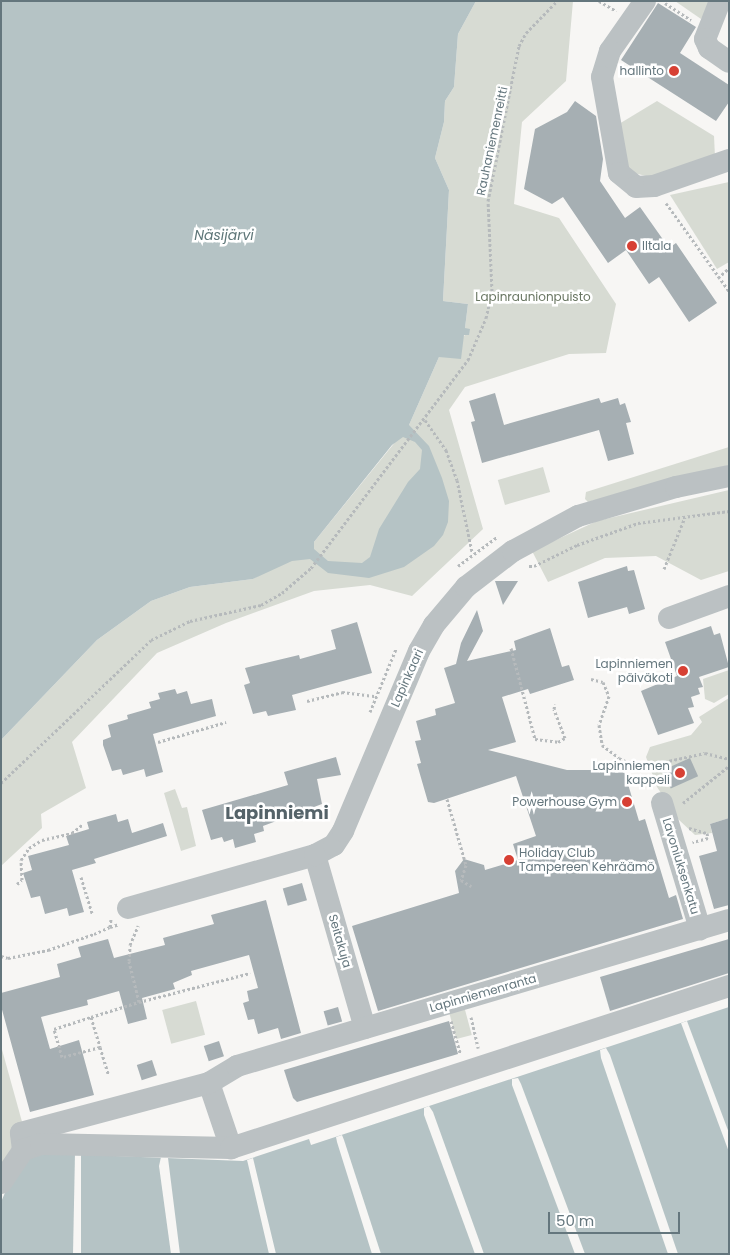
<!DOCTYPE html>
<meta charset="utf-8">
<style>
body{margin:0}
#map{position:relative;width:730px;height:1255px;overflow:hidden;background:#f7f6f4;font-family:Poppins,sans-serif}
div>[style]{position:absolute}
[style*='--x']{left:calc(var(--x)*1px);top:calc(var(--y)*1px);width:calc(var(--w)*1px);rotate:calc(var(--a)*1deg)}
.green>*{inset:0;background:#d7dbd3;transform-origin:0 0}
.water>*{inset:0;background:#b5c3c5}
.pier>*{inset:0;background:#f7f6f4}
.building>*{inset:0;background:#a6afb3;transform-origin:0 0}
.path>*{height:3px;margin-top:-1.5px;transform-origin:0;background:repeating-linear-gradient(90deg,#b6babc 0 2.5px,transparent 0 5px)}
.minor>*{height:22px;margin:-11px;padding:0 11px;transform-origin:11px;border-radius:11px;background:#bbc1c3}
.dots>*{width:14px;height:14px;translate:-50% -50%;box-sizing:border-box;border:2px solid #fff;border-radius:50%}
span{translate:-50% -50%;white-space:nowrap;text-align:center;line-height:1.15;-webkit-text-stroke:5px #fff;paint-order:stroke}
.poi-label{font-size:12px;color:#64767d}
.right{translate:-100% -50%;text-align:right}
.left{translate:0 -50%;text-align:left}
.street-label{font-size:12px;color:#64767d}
.park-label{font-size:12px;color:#697662}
.water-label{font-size:14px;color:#5e7678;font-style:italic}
.district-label{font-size:18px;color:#556369;font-weight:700}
.frame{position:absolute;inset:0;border:2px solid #64767d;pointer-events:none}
.scale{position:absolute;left:548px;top:1212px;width:132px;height:22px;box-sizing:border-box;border:2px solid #64767d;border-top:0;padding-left:6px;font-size:15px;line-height:18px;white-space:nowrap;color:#64767d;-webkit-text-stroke:4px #fff;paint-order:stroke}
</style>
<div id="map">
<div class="green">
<div style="clip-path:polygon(476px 1px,573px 1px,566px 81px,522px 122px,514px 204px,559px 218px,616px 304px,606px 353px,569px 354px,465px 387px,449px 410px,483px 529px,412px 596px,370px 585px,314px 591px,226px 623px,157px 653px,72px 742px,86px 788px,41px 814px,42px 828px,1px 866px,1px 740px,97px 640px,151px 601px,190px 587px,253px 579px,314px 542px,409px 425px,439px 357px,465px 335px,469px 335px,465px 328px,468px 304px,443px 301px,449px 190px,435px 158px,444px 122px,445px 101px,454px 87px,458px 34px)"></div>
<div style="clip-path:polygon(675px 1px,711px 1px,701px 19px)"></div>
<div style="clip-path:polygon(657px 101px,714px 136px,715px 157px,650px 177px,630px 172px,614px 127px)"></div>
<div style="clip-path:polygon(729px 182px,729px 262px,717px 269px,670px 195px)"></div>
<div style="clip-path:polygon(729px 447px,729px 465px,588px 502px,585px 499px,586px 492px)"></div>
<div style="left:543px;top:467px;width:26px;height:47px;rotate:74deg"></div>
<div style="clip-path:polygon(729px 490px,729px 571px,701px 580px,656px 556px,605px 558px,548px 582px,532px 551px,597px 521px)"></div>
<div style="clip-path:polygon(729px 670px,729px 694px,714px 703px,705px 699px,703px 679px)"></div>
<div style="clip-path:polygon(729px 698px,729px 818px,710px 824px,712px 833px,695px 835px,678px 819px,657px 787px,646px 757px,650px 747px,691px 735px,702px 722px,699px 717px)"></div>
<div style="clip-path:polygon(175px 789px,182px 808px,187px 807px,196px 846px,181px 851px,164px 793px)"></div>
<div style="left:196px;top:1001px;width:35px;height:35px;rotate:75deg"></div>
<div style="left:464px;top:1006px;width:30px;height:16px;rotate:75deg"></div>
<div style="clip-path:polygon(1px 1046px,24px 1129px,1px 1165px)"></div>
</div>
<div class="water">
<div style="clip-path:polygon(evenodd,1px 1px,476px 1px,458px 34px,454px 87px,445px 101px,444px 122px,435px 158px,449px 190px,443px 301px,468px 304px,465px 328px,470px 329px,469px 335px,464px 335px,461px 359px,439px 357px,409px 425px,429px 446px,442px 478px,449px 501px,448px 522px,443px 535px,434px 546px,404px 567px,369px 578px,328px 573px,310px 559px,292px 561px,253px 579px,190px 587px,151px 601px,97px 640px,1px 740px,1px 1px,403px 437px,415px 442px,422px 450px,420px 469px,408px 482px,379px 529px,370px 557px,362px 563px,328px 561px,314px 549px,314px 542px,392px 445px,403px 437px)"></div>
<div style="clip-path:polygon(729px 1007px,729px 1254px,1px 1254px,1px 1202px,10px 1181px,27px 1160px,39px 1153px,243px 1161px,309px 1139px,311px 1145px)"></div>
</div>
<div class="pier">
<div style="clip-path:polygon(687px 1021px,729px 1133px,729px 1152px,681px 1023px)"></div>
<div style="clip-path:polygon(606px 1048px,610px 1055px,678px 1254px,668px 1254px,601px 1058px,600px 1050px)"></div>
<div style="clip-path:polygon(518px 1078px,521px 1084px,585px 1254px,575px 1254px,512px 1085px,512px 1079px)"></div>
<div style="clip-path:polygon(429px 1106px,433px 1112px,484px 1254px,475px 1254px,424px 1115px,424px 1108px)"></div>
<div style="clip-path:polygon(342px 1135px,344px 1140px,381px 1254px,372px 1254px,337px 1142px,336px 1137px)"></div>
<div style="clip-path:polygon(75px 1153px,81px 1153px,81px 1254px,73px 1254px)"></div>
<div style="clip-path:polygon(161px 1157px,168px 1158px,180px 1254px,171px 1254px,159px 1166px)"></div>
<div style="clip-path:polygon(253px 1158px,276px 1254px,269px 1254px,248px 1164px,247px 1160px)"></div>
</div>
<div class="building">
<div style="clip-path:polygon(658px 3px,696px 27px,680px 53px,729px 85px,729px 102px,716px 121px,621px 60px)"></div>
<div style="clip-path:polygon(575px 101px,596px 116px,603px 159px,600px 181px,625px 218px,640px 207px,669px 248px,676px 243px,717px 303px,689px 322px,659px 277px,649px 284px,626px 250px,608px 263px,563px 197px,552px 204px,524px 189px,535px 129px,567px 112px)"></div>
<div style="clip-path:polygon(495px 393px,504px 425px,599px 398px,601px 403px,618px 398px,620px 405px,625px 403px,631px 422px,626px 423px,634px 454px,608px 461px,599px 430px,482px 463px,471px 422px,475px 421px,469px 401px)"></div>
<div style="clip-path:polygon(627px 566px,628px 571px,634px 570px,645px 609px,629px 614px,627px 607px,588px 618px,578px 582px)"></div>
<div style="clip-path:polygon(495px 581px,518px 581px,503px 605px)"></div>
<div style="clip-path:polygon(477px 610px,483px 631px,467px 661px,516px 650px,514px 641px,550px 628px,562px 667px,569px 665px,574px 680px,530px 694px,528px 689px,502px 697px,516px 742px,488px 750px,567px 770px,595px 770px,622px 764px,639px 821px,645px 819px,669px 898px,676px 895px,683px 919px,378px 1011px,352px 926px,459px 893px,455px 871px,464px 859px,484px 865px,485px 870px,518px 860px,513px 844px,536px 836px,516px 776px,434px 803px,428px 802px,417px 764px,421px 763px,415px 741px,421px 740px,416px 721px,436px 715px,435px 709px,455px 703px,444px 668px,456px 664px,461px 643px)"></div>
<div style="clip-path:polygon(357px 622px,372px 673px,292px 695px,296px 710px,268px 716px,266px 711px,253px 714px,244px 685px,250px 683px,245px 668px,299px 655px,300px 659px,336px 649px,331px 630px)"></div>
<div style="clip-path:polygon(711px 626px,714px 635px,720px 633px,729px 667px,699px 677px,703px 687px,698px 688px,700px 694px,691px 697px,694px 707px,688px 708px,694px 723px,658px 735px,641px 691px,677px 676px,665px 642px)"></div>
<div style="clip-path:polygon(175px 689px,177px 694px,187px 691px,191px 704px,212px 699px,216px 716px,153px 734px,163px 772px,146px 777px,144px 769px,123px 775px,121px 769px,112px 771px,103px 745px,103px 740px,111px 737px,108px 725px,128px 719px,127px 715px,151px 708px,149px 702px,160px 699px,158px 693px)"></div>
<div style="clip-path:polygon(336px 757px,341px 775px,317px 779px,322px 804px,263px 826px,264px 831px,254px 834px,256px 842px,235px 848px,233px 839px,224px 842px,222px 837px,211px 840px,202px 810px,288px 785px,284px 772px)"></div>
<div style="left:690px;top:758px;width:20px;height:30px;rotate:66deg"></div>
<div style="clip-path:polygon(116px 814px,118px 822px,128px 819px,132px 833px,163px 823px,167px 836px,94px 859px,96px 863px,72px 870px,84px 912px,69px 916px,67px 908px,45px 914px,40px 896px,31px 898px,23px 873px,32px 870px,28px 856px,69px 845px,66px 836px,89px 829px,87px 822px)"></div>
<div style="clip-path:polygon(729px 818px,729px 905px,714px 909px,699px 856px,717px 851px,710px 824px)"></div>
<div style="left:302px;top:883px;width:18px;height:20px;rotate:74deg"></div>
<div style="clip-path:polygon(266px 900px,301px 1033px,281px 1039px,278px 1028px,258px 1034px,254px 1019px,248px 1020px,243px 1003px,249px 1001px,247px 991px,258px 988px,249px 955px,191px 971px,192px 975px,173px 983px,175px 989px,142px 998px,147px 1019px,128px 1024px,119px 991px,87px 1000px,88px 1005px,41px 1017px,50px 1049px,79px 1040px,94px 1095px,30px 1112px,1px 1006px,1px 993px,60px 977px,57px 964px,81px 957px,78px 947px,108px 939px,114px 958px,165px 945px,163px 938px,214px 924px,211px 915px)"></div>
<div style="clip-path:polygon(729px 939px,729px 973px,610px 1011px,600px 977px)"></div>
<div style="left:338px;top:1007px;width:15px;height:15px;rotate:74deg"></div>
<div style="clip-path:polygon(449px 1021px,458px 1054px,297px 1102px,293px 1098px,284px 1070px)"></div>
<div style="left:219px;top:1041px;width:16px;height:16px;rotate:72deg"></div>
<div style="left:152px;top:1060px;width:16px;height:16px;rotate:72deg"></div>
</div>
<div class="path">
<div style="--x:599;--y:1;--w:20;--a:30"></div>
<div style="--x:665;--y:3;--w:31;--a:33"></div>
<div style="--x:666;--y:203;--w:108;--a:54.4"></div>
<div style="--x:718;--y:278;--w:15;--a:-42"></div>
<div style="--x:425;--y:420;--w:37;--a:55"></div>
<div style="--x:446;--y:450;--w:32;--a:70"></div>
<div style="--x:457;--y:480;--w:74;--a:78.2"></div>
<div style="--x:458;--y:566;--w:49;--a:-36.6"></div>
<div style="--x:529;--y:566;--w:5;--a:0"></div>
<div style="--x:534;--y:566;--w:48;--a:-26"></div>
<div style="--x:577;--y:545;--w:65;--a:-19.8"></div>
<div style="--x:638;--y:523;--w:92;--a:-7.5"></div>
<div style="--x:664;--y:569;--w:56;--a:-68"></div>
<div style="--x:511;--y:648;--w:94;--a:75.2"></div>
<div style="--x:535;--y:739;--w:23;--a:7"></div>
<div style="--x:558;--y:742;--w:8;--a:-30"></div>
<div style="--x:565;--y:738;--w:31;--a:-111"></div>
<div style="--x:554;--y:709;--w:5;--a:-79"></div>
<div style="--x:591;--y:679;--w:12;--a:14"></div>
<div style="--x:603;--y:682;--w:15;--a:67"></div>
<div style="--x:609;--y:696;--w:31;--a:109"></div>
<div style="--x:599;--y:725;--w:20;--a:81"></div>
<div style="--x:602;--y:745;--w:21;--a:37"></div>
<div style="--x:619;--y:758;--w:17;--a:25"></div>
<div style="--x:634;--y:765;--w:16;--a:0"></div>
<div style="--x:650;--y:765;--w:56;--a:-12.3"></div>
<div style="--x:705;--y:753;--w:25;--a:14"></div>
<div style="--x:307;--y:701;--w:36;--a:-14"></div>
<div style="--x:342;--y:692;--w:34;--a:7"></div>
<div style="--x:370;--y:712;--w:68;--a:-67.6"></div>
<div style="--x:158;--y:742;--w:71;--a:-16.4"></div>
<div style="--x:1;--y:783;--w:207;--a:-43.6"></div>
<div style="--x:151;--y:640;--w:43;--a:-26"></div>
<div style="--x:190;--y:621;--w:73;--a:-12.7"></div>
<div style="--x:261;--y:605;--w:24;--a:-30"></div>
<div style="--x:282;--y:593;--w:38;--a:-41"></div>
<div style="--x:311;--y:568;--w:261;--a:-53"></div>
<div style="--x:468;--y:360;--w:46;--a:-66.8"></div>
<div style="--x:486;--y:318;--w:28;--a:-77"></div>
<div style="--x:492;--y:291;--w:90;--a:-92.5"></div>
<div style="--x:488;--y:201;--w:158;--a:-78.7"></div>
<div style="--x:519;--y:46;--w:15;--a:-62"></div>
<div style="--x:526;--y:33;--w:45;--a:-45.9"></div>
<div style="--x:447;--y:799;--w:69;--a:73.9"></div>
<div style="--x:466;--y:865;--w:16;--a:108"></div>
<div style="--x:461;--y:880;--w:12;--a:31"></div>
<div style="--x:683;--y:803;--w:59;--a:-38.8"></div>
<div style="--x:689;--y:828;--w:19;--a:16"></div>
<div style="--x:707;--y:833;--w:5;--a:79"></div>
<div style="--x:708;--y:838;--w:16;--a:165"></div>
<div style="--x:81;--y:877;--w:38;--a:73"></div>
<div style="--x:17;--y:884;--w:6;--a:-39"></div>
<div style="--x:22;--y:880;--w:20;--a:-93"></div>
<div style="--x:21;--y:860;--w:14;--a:-56"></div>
<div style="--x:29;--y:848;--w:15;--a:-32"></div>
<div style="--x:42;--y:840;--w:31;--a:-13"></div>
<div style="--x:72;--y:833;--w:13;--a:-39"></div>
<div style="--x:110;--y:927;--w:9;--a:-18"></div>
<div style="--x:1;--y:956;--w:7;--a:16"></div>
<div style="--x:8;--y:958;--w:41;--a:-11.3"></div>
<div style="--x:48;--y:950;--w:49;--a:-19.2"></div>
<div style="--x:94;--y:934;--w:17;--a:-24"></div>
<div style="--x:110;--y:927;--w:8;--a:-83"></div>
<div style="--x:139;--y:1002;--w:115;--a:-14.6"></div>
<div style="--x:91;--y:1017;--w:31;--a:73"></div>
<div style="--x:100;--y:1047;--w:39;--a:165"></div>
<div style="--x:62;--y:1057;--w:29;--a:-106"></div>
<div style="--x:54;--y:1029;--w:39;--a:-18"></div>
<div style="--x:91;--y:1017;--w:50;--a:-17.4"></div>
<div style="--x:139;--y:1002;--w:42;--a:-103.7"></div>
<div style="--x:129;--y:961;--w:16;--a:-86"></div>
<div style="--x:130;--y:945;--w:21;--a:-67"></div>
<div style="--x:471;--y:1017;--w:32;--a:77"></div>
<div style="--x:451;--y:1021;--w:33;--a:74"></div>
<div style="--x:100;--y:1047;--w:28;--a:73"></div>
</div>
<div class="minor">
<div style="--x:645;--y:1;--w:61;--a:125"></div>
<div style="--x:610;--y:51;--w:27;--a:107"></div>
<div style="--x:602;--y:77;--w:97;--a:80"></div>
<div style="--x:619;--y:173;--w:22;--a:39"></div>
<div style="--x:636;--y:187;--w:18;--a:-3"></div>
<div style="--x:654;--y:186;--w:79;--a:-19.1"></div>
<div style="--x:720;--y:1;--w:41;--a:111.5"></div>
<div style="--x:705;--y:39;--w:10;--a:66"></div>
<div style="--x:709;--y:48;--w:24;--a:35"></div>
<div style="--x:669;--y:618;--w:64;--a:-20.1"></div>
<div style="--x:662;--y:803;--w:132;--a:73.2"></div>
<div style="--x:315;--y:855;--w:180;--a:73.9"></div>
<div style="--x:128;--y:908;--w:194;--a:-15.8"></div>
<div style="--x:315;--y:855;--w:21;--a:-28"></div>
<div style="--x:334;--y:845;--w:17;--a:-57"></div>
<div style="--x:343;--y:831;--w:195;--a:-67.1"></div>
<div style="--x:419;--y:651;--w:30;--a:-60"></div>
<div style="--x:434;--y:625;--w:50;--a:-49.9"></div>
<div style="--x:466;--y:587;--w:59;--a:-37.5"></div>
<div style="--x:513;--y:551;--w:74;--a:-28.3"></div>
<div style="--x:578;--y:516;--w:102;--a:-16.5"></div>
<div style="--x:676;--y:487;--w:54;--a:-11.7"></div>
<div style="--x:209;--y:1083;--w:69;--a:71.3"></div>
<div style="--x:23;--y:1150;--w:17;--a:-97"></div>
<div style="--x:21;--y:1133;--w:195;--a:-14.9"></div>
<div style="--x:209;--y:1083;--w:33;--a:-31"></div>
<div style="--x:237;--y:1066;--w:513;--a:-16.53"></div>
<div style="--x:1;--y:1183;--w:40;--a:-56"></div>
<div style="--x:23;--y:1150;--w:19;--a:-18"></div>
<div style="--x:41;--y:1144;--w:190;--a:1.2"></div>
<div style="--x:231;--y:1148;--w:524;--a:-18.02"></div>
</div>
<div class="dots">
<div style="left:674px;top:71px;background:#d74034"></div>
<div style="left:632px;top:246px;background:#d74034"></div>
<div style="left:683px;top:671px;background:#d74034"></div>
<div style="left:680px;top:773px;background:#d74034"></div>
<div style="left:627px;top:802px;background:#d74034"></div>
<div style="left:509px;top:860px;background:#d74034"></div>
</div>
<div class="poi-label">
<span class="right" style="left:664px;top:71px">hallinto</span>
<span class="left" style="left:642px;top:246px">Iltala</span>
<span class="right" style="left:673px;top:671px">Lapinniemen<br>päiväkoti</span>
<span class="right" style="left:670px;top:773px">Lapinniemen<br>kappeli</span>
<span class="right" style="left:617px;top:802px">Powerhouse Gym</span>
<span class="left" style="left:519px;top:860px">Holiday Club<br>Tampereen Kehräämö</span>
</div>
<div class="street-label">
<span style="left:492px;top:141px;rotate:-78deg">Rauhaniemenreitti</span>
<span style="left:407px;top:678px;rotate:-66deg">Lapinkaari</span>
<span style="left:681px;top:866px;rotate:73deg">Lavoniuksenkatu</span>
<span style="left:340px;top:941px;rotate:74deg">Seitakuja</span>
<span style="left:483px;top:993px;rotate:-16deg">Lapinniemenranta</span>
</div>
<div class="park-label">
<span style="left:533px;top:297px">Lapinraunionpuisto</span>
</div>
<div class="water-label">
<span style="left:224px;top:235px">Näsijärvi</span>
</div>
<div class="district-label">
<span style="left:277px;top:813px">Lapinniemi</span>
</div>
<div class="frame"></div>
<div class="scale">50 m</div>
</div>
